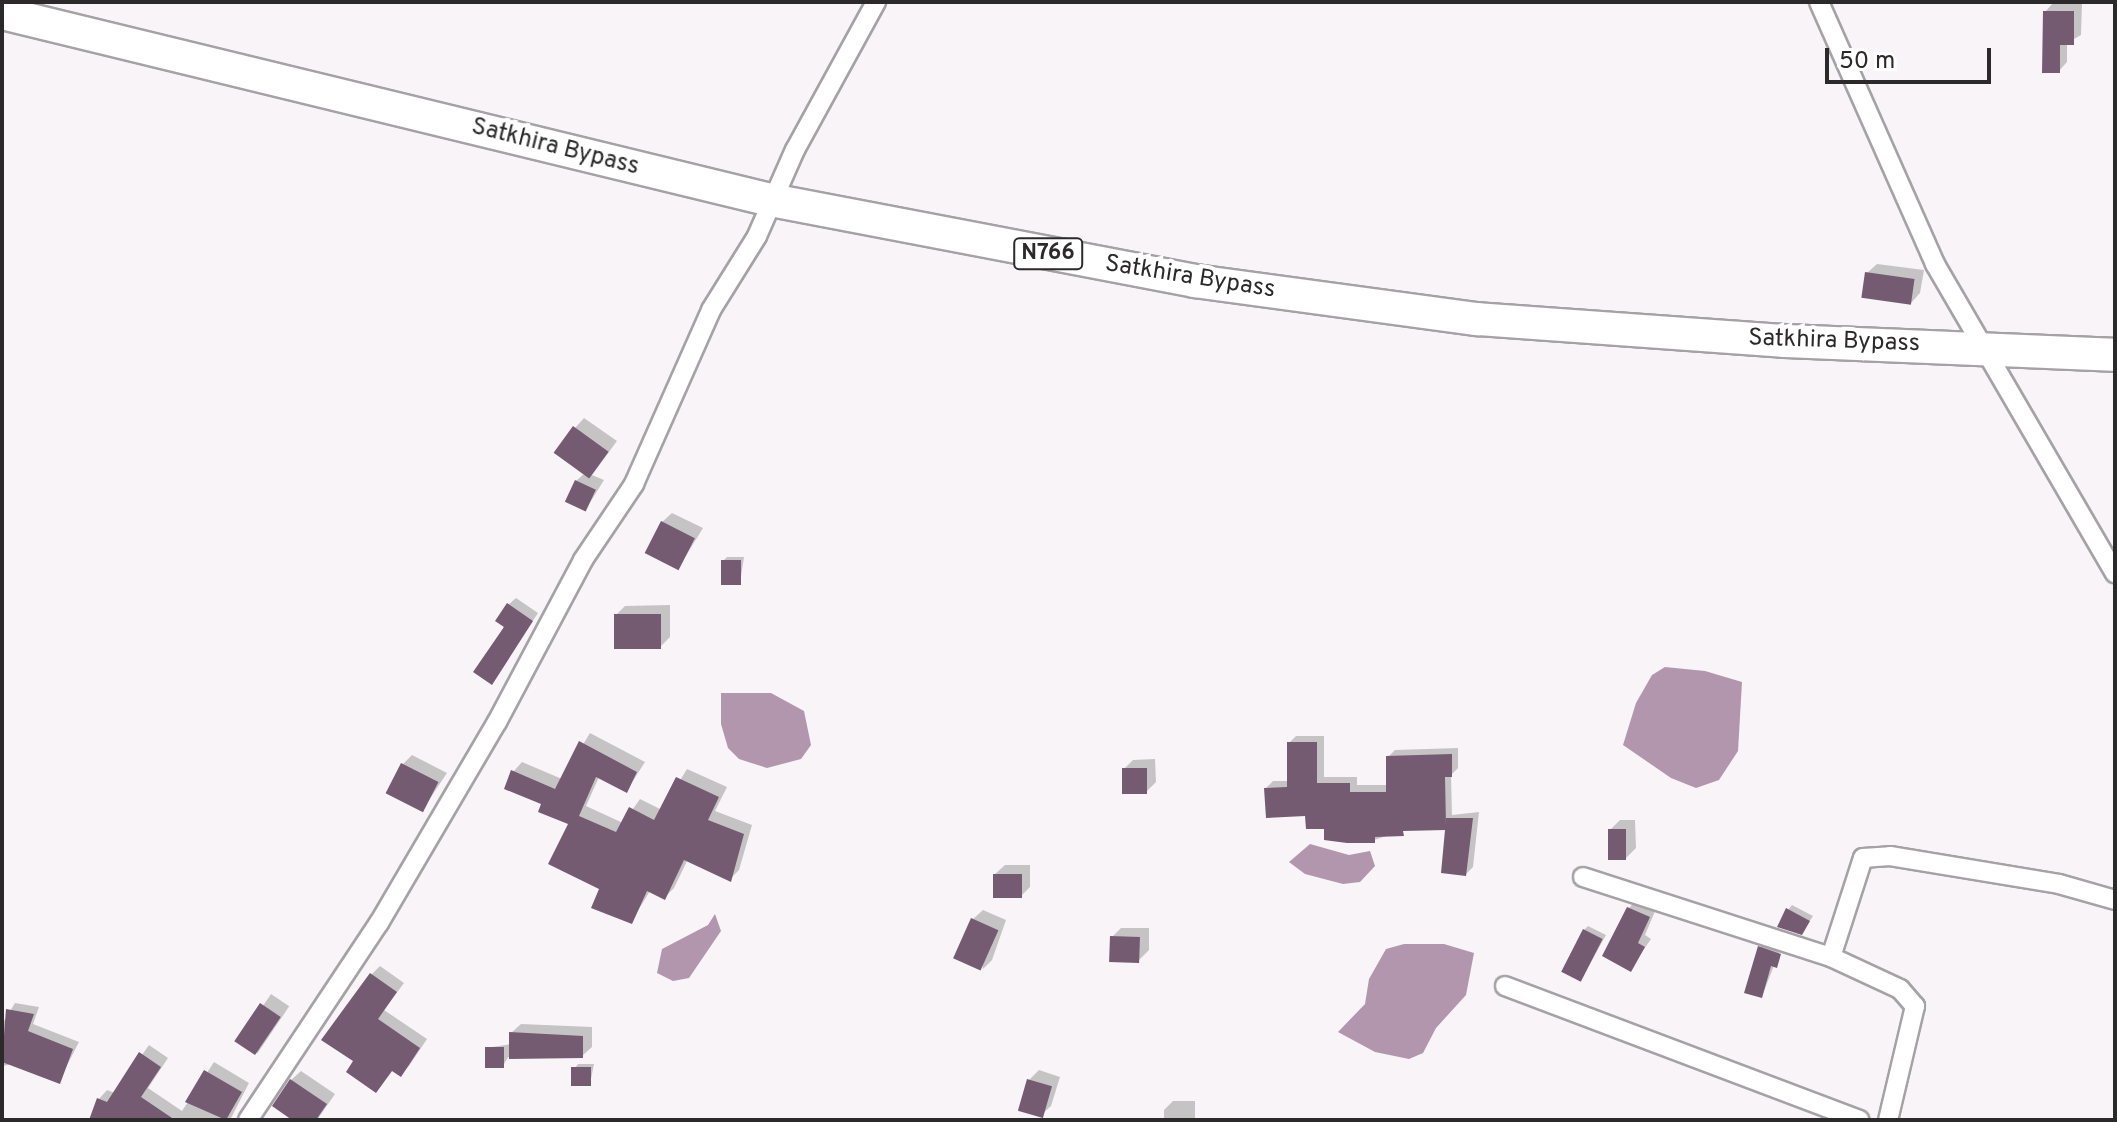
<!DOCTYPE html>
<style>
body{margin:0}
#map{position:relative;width:2117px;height:1122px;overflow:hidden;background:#f8f4f7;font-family:Overpass,sans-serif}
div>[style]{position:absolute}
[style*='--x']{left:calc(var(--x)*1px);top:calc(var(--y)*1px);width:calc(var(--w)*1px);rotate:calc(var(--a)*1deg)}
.water>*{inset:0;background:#b296ae}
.shadow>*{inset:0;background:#0003;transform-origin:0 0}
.building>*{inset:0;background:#745b71;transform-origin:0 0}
.roads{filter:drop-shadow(2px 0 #a5a2a5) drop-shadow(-2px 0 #a5a2a5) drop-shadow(0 2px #a5a2a5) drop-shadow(0 -2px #a5a2a5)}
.street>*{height:18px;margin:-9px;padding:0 9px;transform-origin:9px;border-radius:9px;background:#fff}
.highway>*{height:32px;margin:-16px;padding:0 16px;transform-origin:16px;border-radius:16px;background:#fff}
span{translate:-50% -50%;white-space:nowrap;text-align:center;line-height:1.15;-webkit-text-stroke:8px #fff;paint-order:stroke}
.shield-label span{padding:2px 6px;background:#fff;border:2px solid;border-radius:6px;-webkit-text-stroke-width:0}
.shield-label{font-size:22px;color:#2b292a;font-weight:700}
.street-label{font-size:24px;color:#2b292a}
.frame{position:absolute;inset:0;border:4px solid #2b292a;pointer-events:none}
.scale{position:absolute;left:1825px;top:48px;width:166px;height:36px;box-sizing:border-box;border:4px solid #2b292a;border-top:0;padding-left:10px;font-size:24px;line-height:28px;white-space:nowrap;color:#2b292a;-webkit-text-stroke:6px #fff;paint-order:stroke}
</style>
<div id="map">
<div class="water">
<div style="clip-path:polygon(1665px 667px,1705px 671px,1742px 682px,1738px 751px,1719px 780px,1696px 788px,1671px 778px,1623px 745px,1636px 703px,1652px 675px)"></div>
<div style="clip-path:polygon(721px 693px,771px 693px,804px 711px,811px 745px,801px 759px,767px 768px,739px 759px,728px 748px,721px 724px)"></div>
<div style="clip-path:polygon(1310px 844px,1349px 855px,1370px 851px,1375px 866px,1360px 882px,1343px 884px,1305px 874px,1289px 862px)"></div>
<div style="clip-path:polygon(715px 914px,721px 931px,689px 978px,673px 981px,657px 973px,662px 949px,708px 925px)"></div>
<div style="clip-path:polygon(1404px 944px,1444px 944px,1474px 953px,1466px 995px,1436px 1028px,1423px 1053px,1409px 1059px,1375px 1052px,1338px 1032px,1365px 1004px,1369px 979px,1386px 949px)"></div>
</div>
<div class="shadow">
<div style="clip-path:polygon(2053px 3px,2082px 3px,2081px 35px,2067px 43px,2067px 62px,2059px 71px,2045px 12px)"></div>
<div style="clip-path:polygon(1877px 264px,1924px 270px,1920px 293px,1911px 303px,1867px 273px)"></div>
<div style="clip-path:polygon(584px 418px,617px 441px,592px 475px,604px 480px,586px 509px,576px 481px,585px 473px,575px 428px)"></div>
<div style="clip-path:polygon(672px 513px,703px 528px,679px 567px,662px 522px)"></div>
<div style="clip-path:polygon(727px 557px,744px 557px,740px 583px,723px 561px)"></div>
<div style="clip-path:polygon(516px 598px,538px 613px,492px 682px,508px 605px)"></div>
<div style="clip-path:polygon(670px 605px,670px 637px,660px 647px,616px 615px,625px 606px)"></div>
<div style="clip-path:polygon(590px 733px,645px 762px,627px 790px,599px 777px,586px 806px,623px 823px,640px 799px,662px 810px,687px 769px,727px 787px,715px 811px,752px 825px,739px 870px,730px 879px,688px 859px,674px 888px,665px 897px,650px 891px,631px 922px,602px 888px,570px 823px,513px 772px,522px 762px,562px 779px)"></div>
<div style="clip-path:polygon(1296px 736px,1324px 736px,1324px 777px,1357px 777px,1357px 785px,1388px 785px,1388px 757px,1395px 750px,1458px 748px,1458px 768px,1451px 775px,1452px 815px,1479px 812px,1473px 867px,1466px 874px,1447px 828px,1408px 829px,1374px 840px,1326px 827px,1266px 788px,1273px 781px,1289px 781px,1289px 743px)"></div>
<div style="clip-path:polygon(412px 755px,447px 773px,423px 809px,403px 764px)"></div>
<div style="clip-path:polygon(1155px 759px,1156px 782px,1146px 792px,1124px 769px,1133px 760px)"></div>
<div style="clip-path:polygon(1620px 820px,1635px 820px,1636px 848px,1626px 858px,1610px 830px)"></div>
<div style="clip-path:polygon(1005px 865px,1030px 865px,1030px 887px,1020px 897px,995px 874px)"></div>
<div style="clip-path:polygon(1637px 900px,1656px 909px,1645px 935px,1651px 939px,1630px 969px,1629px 908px)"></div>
<div style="clip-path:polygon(1792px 905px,1813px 916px,1802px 933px,1788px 910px)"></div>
<div style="clip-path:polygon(983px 910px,1006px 920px,992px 960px,983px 969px,973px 919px)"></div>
<div style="clip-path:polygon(1588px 926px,1606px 935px,1581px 980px,1584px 930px)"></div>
<div style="clip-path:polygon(1121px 928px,1149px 928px,1149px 950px,1139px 960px,1112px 937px)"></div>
<div style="clip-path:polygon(1764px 943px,1781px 948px,1762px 996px,1760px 947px)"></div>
<div style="clip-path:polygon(380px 966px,404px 983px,384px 1010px,427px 1039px,409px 1066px,401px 1074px,393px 1069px,376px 1090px,356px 1061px,372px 974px)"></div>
<div style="left:271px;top:994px;width:22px;height:57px;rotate:34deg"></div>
<div style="clip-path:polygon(15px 1003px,39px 1007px,33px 1024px,79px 1042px,59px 1081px,13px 1064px,2px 1066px,2px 1024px)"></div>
<div style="clip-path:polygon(521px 1024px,592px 1027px,592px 1047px,582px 1056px,508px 1057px,503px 1066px,486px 1048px,511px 1044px,511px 1033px)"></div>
<div style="clip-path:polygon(149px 1045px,168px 1058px,148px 1088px,182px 1111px,214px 1062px,249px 1083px,230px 1120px,91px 1120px,99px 1099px,107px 1090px,115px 1093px)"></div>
<div style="clip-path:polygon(578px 1064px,594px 1064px,590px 1084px,574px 1069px)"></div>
<div style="clip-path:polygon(1039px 1070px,1060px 1077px,1051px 1106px,1041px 1115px,1029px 1080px)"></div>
<div style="clip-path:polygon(301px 1071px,335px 1094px,317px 1120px,296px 1120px,291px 1080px)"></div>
<div style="clip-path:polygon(1173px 1101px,1195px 1101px,1195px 1120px,1164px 1120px,1164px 1110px)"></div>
</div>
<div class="building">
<div style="clip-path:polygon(2043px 11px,2074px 11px,2074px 45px,2060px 45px,2060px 73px,2042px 73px)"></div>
<div style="left:1865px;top:272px;width:50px;height:26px;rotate:8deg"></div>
<div style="left:573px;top:426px;width:44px;height:33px;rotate:36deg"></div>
<div style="left:575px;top:480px;width:23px;height:24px;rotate:25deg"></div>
<div style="left:661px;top:521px;width:38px;height:36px;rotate:27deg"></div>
<div style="left:721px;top:560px;width:20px;height:25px"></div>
<div style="clip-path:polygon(507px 603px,533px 621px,492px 685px,473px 672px,504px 627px,495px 621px)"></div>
<div style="left:614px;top:614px;width:47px;height:35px"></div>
<div style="clip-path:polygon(579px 741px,637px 772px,627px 793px,596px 777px,579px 816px,616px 832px,629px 807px,654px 820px,676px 777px,719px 797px,708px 820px,744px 834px,731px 882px,684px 860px,665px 900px,647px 891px,632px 924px,591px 908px,599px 889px,548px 864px,568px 824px,538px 812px,541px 804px,504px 789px,511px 770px,555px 789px)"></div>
<div style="clip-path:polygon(1287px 742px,1317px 742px,1317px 783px,1350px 783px,1350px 792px,1386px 792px,1386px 756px,1452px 754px,1452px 777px,1445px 777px,1446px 826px,1446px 818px,1473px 818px,1466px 876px,1441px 873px,1445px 830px,1403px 831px,1404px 836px,1375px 837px,1375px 843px,1347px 843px,1324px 840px,1324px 829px,1306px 829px,1305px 816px,1266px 818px,1264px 788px,1287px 787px)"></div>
<div style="left:401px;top:763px;width:42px;height:34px;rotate:27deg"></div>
<div style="left:1147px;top:768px;width:26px;height:25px;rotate:90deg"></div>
<div style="left:1608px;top:829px;width:18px;height:31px"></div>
<div style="left:993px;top:874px;width:29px;height:24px"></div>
<div style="clip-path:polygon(1627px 907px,1650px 917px,1638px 943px,1645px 947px,1631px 972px,1602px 956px)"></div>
<div style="clip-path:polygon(1786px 908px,1810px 921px,1802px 935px,1777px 927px)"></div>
<div style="left:971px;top:918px;width:30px;height:44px;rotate:24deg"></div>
<div style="left:1583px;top:929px;width:22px;height:48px;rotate:27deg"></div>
<div style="left:1110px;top:936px;width:30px;height:26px;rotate:2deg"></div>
<div style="clip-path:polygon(1758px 946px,1781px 954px,1777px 968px,1771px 966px,1762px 998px,1744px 993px)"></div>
<div style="clip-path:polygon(370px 973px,397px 992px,378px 1019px,420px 1048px,401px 1077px,392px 1071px,376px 1093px,346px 1072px,353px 1061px,321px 1040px)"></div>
<div style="left:260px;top:1003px;width:25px;height:46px;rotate:34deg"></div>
<div style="clip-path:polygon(6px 1009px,34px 1014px,28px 1031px,73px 1049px,60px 1084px,2px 1062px)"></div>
<div style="clip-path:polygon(509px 1032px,583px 1036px,583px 1058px,509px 1059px)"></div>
<div style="left:485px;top:1047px;width:19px;height:21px"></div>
<div style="clip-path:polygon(139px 1052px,161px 1067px,141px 1097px,175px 1120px,89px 1120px,97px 1098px,107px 1102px)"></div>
<div style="left:591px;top:1067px;width:19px;height:20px;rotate:90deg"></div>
<div style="clip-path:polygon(204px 1070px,242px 1092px,226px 1120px,185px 1102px)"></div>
<div style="clip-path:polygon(290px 1079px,327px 1104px,316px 1120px,292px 1120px,272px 1106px)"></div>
<div style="left:1027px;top:1079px;width:26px;height:33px;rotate:16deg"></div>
</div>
<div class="roads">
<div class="street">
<div style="--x:1819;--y:2;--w:287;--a:66.1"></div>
<div style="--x:1935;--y:264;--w:358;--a:59.8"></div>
<div style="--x:1583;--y:877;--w:261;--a:17.9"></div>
<div style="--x:1831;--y:957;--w:76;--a:24.9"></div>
<div style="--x:1900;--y:989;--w:23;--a:49"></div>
<div style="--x:1915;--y:1006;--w:117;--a:103.3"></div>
<div style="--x:1831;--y:957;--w:104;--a:-72.1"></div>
<div style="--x:1863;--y:858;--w:27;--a:-4"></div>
<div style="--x:1890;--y:856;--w:171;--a:9.4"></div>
<div style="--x:2059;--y:884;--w:58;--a:15.9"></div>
<div style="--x:1505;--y:986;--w:379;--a:20.7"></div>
<div style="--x:248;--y:1120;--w:237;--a:-56.4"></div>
<div style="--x:379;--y:923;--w:233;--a:-59.6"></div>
<div style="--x:497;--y:722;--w:183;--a:-62"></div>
<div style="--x:583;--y:560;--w:92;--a:-56.1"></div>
<div style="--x:634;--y:484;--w:190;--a:-66.1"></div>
<div style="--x:711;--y:310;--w:87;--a:-58.1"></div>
<div style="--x:757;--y:236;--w:94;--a:-66.2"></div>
<div style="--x:795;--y:150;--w:169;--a:-61.3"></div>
</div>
<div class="highway">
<div style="--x:2;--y:13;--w:791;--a:13.67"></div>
<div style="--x:771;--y:200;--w:432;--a:10.8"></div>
<div style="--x:1195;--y:281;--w:285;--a:7.7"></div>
<div style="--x:1477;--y:319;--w:308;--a:4.1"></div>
<div style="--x:1784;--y:341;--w:331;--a:2.4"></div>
</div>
</div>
<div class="shield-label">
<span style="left:1048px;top:254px">N766</span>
</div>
<div class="street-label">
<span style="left:555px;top:148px;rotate:14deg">Satkhira Bypass</span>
<span style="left:1190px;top:278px;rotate:9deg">Satkhira Bypass</span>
<span style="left:1834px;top:342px;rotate:2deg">Satkhira Bypass</span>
</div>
<div class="frame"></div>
<div class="scale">50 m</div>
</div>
